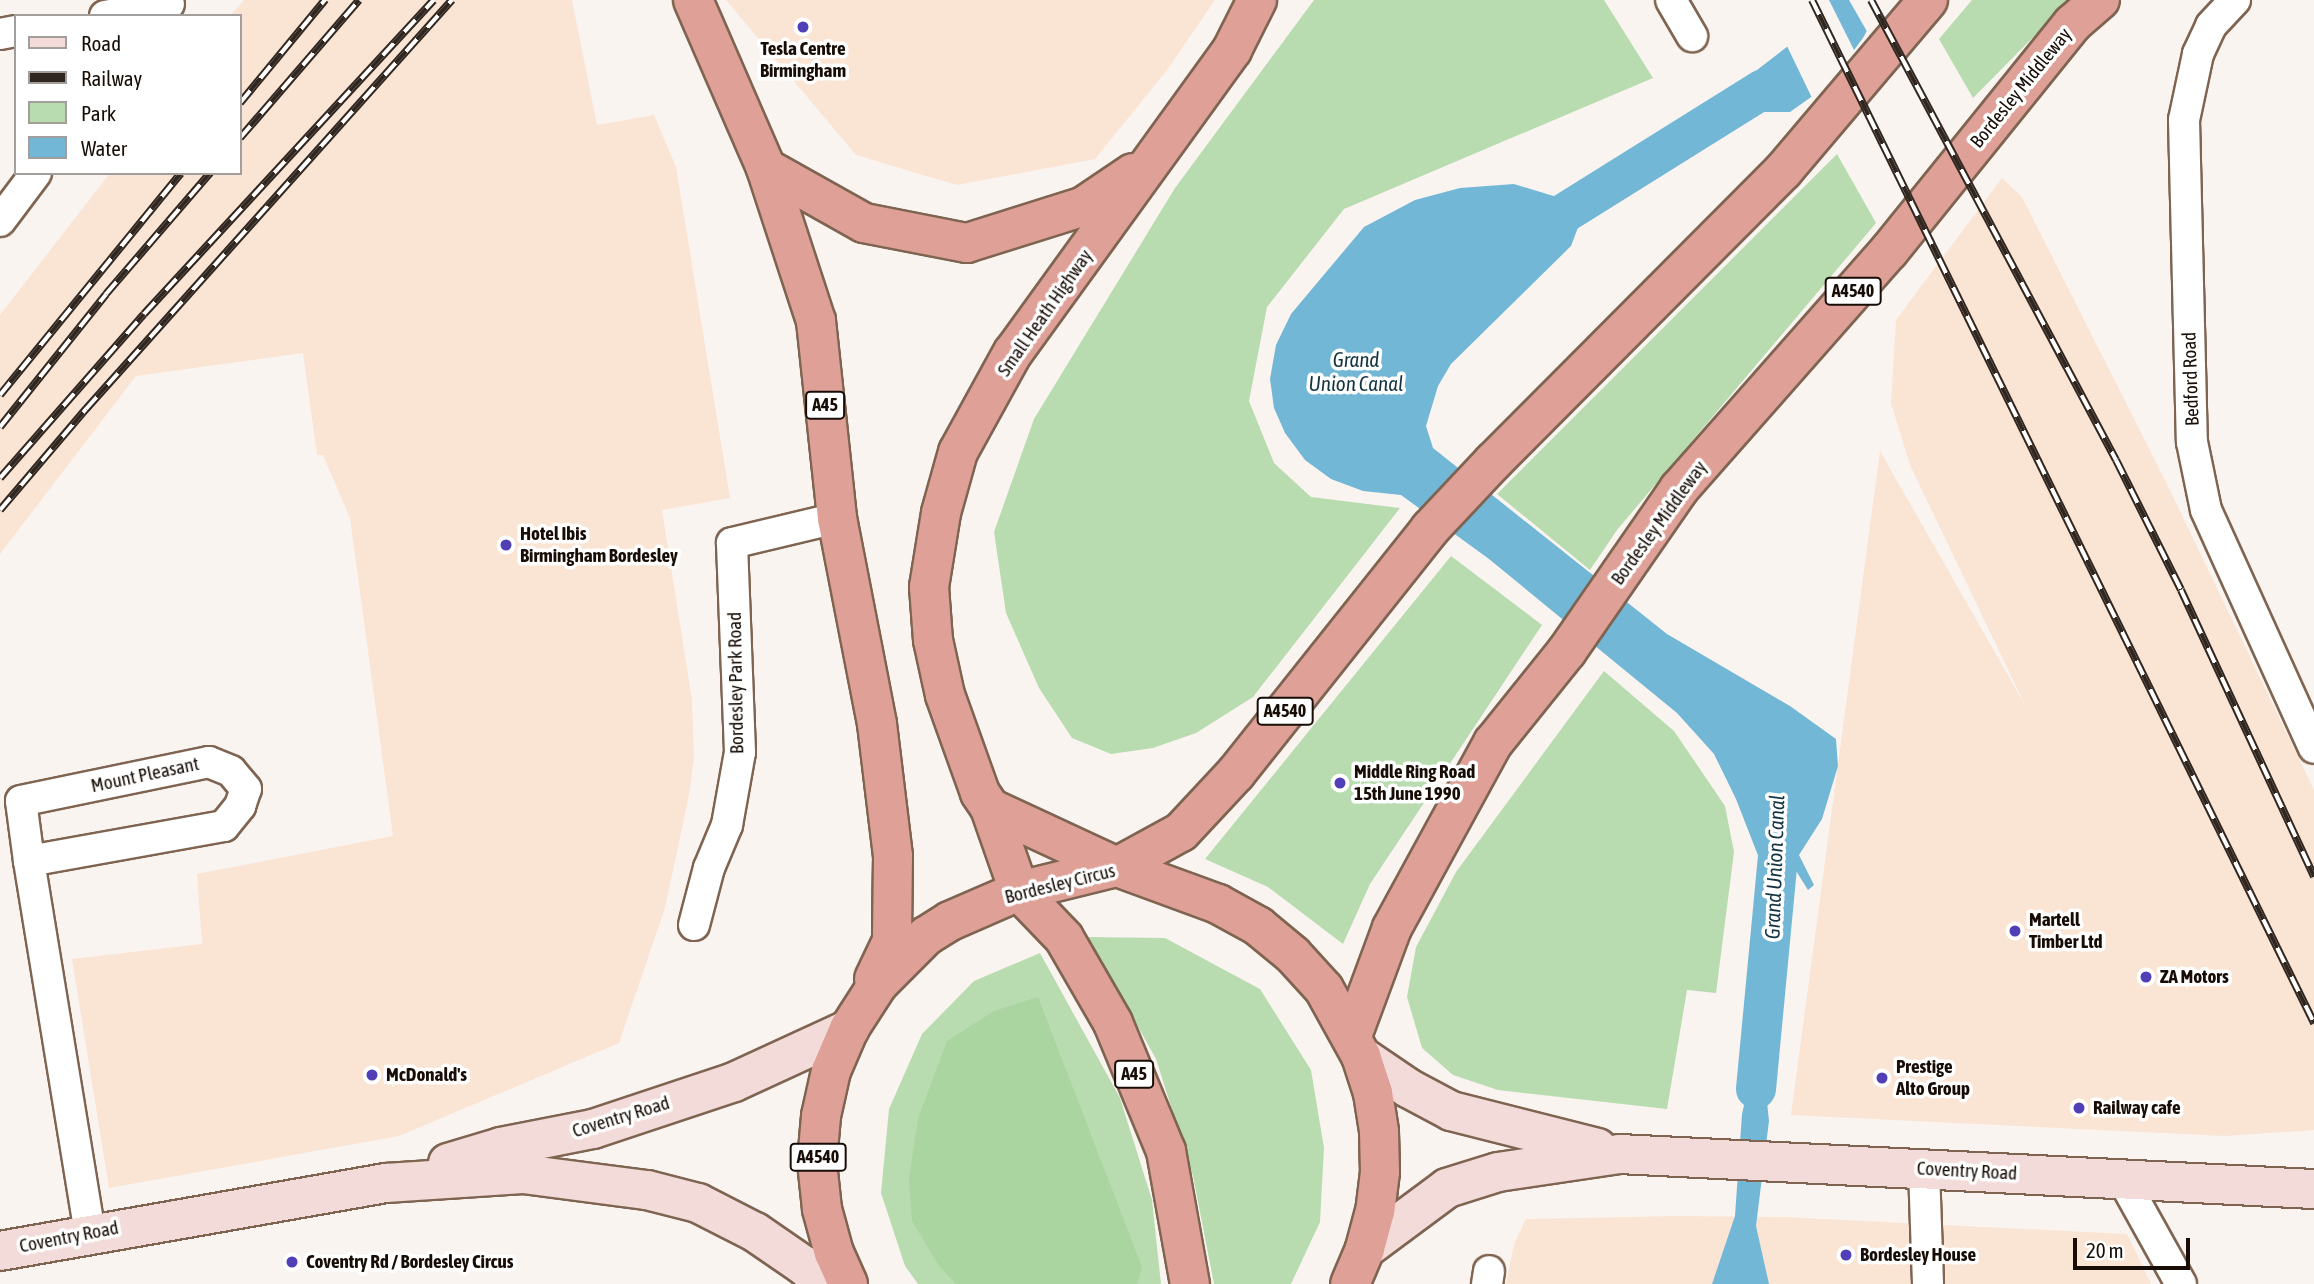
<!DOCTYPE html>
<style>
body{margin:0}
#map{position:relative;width:2314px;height:1284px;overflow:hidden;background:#faf4f0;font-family:"Asap Condensed",sans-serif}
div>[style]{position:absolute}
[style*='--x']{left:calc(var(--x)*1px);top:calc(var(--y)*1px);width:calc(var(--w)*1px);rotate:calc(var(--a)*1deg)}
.built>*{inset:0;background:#fae4d4}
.green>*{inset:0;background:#b8dcb0}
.forest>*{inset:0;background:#aad4a0}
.water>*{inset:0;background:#72b7d6}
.pier>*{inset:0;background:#faf4f0}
.canal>*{height:40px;margin:-20px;padding:0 20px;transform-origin:20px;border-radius:20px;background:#72b7d6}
.roads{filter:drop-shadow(2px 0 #7e6451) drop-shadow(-2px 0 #7e6451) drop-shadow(0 2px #7e6451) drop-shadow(0 -2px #7e6451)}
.minor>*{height:30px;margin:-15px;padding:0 15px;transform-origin:15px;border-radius:15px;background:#fff}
.secondary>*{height:38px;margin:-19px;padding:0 19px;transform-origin:19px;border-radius:19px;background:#f2dbd8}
.trunk>*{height:38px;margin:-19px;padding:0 19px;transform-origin:19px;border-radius:19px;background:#dea097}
.rail>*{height:8px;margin-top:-4px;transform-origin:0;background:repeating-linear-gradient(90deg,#fff 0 16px,#312721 0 32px);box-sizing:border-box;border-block:2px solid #312721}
.dots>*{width:19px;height:19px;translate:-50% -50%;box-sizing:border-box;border:4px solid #fff;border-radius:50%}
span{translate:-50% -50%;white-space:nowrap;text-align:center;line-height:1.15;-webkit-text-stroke:7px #fff;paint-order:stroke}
.shield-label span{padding:2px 5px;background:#fff;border:2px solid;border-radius:5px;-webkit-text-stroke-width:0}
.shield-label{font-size:18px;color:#170d06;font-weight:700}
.poi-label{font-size:19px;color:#170d06;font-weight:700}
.left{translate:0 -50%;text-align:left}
.street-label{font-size:19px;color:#170d06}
.water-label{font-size:21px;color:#143442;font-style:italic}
.legend{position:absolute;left:14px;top:14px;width:228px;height:161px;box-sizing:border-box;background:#fff;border:2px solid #a29e9b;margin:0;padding:9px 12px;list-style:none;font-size:21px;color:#170d06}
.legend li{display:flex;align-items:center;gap:14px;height:35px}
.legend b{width:35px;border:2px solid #a29e9b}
.scale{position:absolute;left:2073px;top:1238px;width:117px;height:32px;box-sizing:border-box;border:4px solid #170d06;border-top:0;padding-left:9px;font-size:21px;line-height:24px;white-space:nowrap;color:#170d06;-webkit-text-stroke:5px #fff;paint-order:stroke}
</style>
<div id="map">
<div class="built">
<div style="clip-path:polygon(244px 0,572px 0,597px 125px,654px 115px,676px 167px,730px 498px,662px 510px,692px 700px,694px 758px,689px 795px,665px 908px,619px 1043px,399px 1136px,109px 1188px,72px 959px,202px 944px,197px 874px,393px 836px,350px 518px,323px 455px,317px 455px,303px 353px,136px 376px,0 554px,0 315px,110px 173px,240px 173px,240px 16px,230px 16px)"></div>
<div style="clip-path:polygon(726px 0,1215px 0,1167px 70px,1095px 159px,957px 185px,856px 155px)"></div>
<div style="clip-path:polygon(2002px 178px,2022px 197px,2166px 482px,2314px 790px,2314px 1130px,2225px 1136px,1791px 1115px,1880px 451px,2025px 705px,1910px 465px,1891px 403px,1896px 320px)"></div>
<div style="clip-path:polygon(1677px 1216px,1784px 1217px,2127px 1234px,2151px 1284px,1506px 1284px,1514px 1244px,1526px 1219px)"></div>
</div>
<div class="green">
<div style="clip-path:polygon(1314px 0,1604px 0,1653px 78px,1344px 209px,1267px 307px,1249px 401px,1274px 463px,1311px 497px,1400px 508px,1253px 697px,1196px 733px,1153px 748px,1111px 754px,1072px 738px,1039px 688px,1006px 613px,994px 532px,1034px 419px,1175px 188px)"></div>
<div style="clip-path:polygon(1972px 0,2070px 0,1973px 98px,1939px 39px)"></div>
<div style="clip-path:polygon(1837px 154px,1876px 223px,1617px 530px,1590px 570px,1497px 494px)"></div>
<div style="clip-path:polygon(1451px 556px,1542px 625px,1370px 884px,1343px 944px,1268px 887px,1205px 859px)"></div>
<div style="clip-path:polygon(1604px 671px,1674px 731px,1725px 806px,1734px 852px,1716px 993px,1687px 990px,1667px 1109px,1498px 1090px,1453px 1075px,1422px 1048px,1407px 997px,1416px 947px,1456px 872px)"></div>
<div style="clip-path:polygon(1088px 937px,1165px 938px,1260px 989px,1311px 1070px,1324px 1148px,1320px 1222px,1291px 1284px,1214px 1284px,1193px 1176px,1156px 1059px)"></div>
<div style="clip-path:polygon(1040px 953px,1120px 1098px,1152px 1200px,1161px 1284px,918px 1284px,905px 1266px,881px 1193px,889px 1109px,922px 1034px,974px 981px)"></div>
</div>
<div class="forest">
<div style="clip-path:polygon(1038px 997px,1142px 1267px,1137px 1284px,956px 1284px,939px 1266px,912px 1221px,909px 1179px,918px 1118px,947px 1041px,994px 1011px)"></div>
</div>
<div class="water">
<div style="clip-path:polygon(1825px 0,1883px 0,1863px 38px,1828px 85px,1790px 112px,1759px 112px,1719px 118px,1748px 77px,1810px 29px)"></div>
<div style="clip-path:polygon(1514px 184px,1570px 201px,1602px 191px,1582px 217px,1571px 246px,1451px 364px,1438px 386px,1426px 426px,1433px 448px,1667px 634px,1790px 706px,1836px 739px,1838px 766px,1822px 819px,1799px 855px,1814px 885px,1808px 890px,1793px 866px,1775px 899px,1736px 799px,1714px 754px,1677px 713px,1489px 559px,1401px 495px,1363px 491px,1331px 479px,1305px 460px,1285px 433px,1274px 408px,1270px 379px,1276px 345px,1291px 314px,1364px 227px,1415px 200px,1460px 188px)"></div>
<div style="clip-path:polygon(1760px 1035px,1769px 1121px,1756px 1226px,1769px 1284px,1712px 1284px,1735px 1216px,1742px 1114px)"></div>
</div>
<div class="pier">
<div style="clip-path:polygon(1821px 0,1829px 0,1856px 54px,1831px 87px,1813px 100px,1786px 44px,1807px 27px)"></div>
<div style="clip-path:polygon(1849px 0,1887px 0,1869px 35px)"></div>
</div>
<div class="canal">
<div style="--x:1555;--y:219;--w:245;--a:-32"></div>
<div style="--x:1756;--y:1089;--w:245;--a:-84.6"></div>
</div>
<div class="roads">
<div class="minor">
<div style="--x:1671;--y:0;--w:42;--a:59.7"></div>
<div style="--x:2235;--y:0;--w:35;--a:133"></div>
<div style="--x:2211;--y:26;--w:31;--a:115"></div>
<div style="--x:2198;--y:54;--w:67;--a:102"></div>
<div style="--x:2184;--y:120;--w:322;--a:88.6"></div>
<div style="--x:2192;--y:442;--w:69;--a:78.4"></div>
<div style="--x:2206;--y:510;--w:261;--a:65.6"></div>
<div style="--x:105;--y:16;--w:65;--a:-10.6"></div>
<div style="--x:0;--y:34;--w:16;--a:-11"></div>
<div style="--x:0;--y:221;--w:60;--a:-53.1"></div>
<div style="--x:29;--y:861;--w:198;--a:-10.2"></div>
<div style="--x:224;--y:826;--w:26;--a:-51"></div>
<div style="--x:240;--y:806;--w:18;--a:-71"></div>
<div style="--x:246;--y:789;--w:23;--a:-130"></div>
<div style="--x:231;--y:771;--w:24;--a:-158"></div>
<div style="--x:209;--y:762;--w:192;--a:168.3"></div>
<div style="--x:21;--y:801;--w:61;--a:82.4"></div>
<div style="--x:29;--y:861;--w:377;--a:80.7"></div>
<div style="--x:694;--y:925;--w:59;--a:-75.3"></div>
<div style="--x:709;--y:868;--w:47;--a:-67.3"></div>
<div style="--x:727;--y:825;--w:74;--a:-79.9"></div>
<div style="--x:740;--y:752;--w:209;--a:-92.2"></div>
<div style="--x:732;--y:543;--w:108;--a:-13.4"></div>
<div style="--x:1924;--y:1169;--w:115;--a:88"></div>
<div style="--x:2122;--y:1178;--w:121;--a:60.9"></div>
<div style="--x:1487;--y:1284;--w:13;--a:-81"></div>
</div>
<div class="secondary">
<div style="--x:1361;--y:1056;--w:57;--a:34.2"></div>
<div style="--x:1408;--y:1088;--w:49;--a:28.1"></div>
<div style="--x:1451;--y:1111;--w:151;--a:14.2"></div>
<div style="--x:448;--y:1163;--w:55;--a:-16.8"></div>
<div style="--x:501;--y:1147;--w:94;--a:-11.1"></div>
<div style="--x:593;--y:1129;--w:149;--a:-18.4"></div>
<div style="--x:734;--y:1082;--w:127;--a:-24.7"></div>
<div style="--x:1365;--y:1249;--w:102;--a:-36.6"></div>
<div style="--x:1447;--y:1188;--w:53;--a:-17.4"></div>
<div style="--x:1498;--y:1172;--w:123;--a:-8.4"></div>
<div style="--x:1620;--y:1154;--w:695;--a:2.89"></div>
<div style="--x:0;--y:1251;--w:392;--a:-10"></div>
<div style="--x:386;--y:1183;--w:137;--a:-3.8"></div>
<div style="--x:523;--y:1174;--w:125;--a:7.4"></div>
<div style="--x:647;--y:1190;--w:53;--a:14.3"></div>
<div style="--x:698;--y:1203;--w:64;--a:27"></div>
<div style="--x:755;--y:1232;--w:58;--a:34.5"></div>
<div style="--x:803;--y:1265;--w:29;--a:41"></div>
</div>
<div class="trunk">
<div style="--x:693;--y:0;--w:183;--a:66.5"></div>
<div style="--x:766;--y:168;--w:161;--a:71.9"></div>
<div style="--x:816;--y:321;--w:198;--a:83.9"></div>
<div style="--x:837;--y:518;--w:210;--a:79"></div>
<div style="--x:877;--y:724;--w:133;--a:83.1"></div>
<div style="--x:893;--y:856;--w:85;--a:90.7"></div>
<div style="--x:892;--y:941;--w:42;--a:115.3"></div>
<div style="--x:1257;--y:0;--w:56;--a:116.6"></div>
<div style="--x:1232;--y:50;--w:373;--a:125.9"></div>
<div style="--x:1013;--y:352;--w:114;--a:118.8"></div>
<div style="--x:958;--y:452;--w:63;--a:105.6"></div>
<div style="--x:941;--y:513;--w:75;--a:99.2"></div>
<div style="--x:929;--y:587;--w:53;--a:85.7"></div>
<div style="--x:933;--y:640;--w:56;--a:77.7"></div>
<div style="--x:945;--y:695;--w:104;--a:70.3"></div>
<div style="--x:980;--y:793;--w:18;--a:56"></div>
<div style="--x:990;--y:808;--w:140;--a:24.9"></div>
<div style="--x:1117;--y:867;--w:108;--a:20.1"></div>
<div style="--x:1218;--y:904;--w:46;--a:28.8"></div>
<div style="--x:1258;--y:926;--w:45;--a:39.6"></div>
<div style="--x:1293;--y:955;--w:46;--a:47.6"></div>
<div style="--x:1324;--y:989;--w:77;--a:61.1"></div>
<div style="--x:1361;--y:1056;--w:39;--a:72"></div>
<div style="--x:1373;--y:1093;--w:39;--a:81"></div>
<div style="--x:1379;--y:1132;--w:40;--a:88.6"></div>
<div style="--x:1380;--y:1172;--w:39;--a:97"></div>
<div style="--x:1375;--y:1211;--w:39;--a:105"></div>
<div style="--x:1365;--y:1249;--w:38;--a:113"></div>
<div style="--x:766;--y:168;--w:112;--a:29.3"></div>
<div style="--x:864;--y:223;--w:105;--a:11"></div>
<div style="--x:967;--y:243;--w:123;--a:-17.5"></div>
<div style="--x:1084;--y:206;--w:59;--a:-34"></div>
<div style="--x:990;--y:808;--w:88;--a:70.7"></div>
<div style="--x:1019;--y:891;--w:65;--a:46.2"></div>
<div style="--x:1064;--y:938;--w:98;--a:60"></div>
<div style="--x:1113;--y:1023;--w:139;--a:67.5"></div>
<div style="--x:1166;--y:1151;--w:135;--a:79.8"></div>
<div style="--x:1352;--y:1036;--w:115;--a:-69.7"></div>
<div style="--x:1392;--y:928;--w:211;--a:-61.4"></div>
<div style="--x:1493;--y:743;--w:118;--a:-51.2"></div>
<div style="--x:1567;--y:651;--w:197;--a:-55.3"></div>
<div style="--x:1679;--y:489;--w:317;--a:-48.6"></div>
<div style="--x:1889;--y:251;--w:292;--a:-51.1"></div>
<div style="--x:2072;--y:24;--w:37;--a:-41"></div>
<div style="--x:848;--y:1284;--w:34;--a:-114"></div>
<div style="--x:834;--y:1253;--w:46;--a:-105.3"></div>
<div style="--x:822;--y:1209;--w:47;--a:-96.1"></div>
<div style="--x:817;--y:1162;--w:46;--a:-85"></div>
<div style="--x:821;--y:1116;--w:46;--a:-77.5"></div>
<div style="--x:831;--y:1071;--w:46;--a:-66.8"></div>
<div style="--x:849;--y:1029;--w:54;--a:-57.2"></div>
<div style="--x:878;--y:984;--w:68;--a:-45"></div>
<div style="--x:926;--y:936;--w:28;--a:-32"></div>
<div style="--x:950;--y:921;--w:75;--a:-23.5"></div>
<div style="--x:1019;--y:891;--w:101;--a:-13.8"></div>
<div style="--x:1117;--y:867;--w:73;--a:-28.7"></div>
<div style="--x:1181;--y:832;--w:81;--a:-47"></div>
<div style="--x:1236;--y:773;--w:312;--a:-51.5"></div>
<div style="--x:1430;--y:529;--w:92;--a:-46.8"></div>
<div style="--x:1493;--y:462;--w:411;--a:-45.1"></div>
<div style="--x:1783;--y:171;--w:224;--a:-49.7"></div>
</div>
</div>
<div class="rail">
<div style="--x:1812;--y:0;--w:1140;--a:63.86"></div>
<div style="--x:1871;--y:0;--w:521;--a:61.96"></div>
<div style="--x:2116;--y:460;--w:145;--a:63.4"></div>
<div style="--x:2181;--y:590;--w:316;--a:65.1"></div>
<div style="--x:240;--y:103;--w:134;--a:-50.5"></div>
<div style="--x:240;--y:138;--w:182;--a:-49.2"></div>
<div style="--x:0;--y:395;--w:286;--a:-50.8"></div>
<div style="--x:0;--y:427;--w:170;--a:-51.4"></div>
<div style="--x:106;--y:294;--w:160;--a:-49.3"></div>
<div style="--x:0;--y:478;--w:218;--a:-48.7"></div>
<div style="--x:144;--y:314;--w:427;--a:-47.3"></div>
<div style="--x:0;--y:510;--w:133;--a:-49.6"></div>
<div style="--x:86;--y:409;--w:549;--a:-48.18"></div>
</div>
<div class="dots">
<div style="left:803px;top:27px;background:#513fb7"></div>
<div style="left:506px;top:545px;background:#513fb7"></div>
<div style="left:1340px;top:783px;background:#513fb7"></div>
<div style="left:2015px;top:931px;background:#513fb7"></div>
<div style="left:2146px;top:977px;background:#513fb7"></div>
<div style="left:372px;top:1075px;background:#513fb7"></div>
<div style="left:1882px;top:1078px;background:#513fb7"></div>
<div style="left:2079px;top:1108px;background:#513fb7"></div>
<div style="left:1846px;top:1255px;background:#513fb7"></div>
<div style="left:292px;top:1262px;background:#513fb7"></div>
</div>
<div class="shield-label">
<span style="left:1853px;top:291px">A4540</span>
<span style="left:825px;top:405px">A45</span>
<span style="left:1285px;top:711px">A4540</span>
<span style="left:1134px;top:1074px">A45</span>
<span style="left:818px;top:1157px">A4540</span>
</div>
<div class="poi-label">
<span style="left:803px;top:60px">Tesla Centre<br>Birmingham</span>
<span class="left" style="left:520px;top:545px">Hotel Ibis<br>Birmingham Bordesley</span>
<span class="left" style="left:1354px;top:783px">Middle Ring Road<br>15th June 1990</span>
<span class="left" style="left:2029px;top:931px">Martell<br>Timber Ltd</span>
<span class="left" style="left:2160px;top:977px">ZA Motors</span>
<span class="left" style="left:1896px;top:1078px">Prestige<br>Alto Group</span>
<span class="left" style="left:386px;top:1075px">McDonald's</span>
<span class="left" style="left:2093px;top:1108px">Railway cafe</span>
<span class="left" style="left:1860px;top:1255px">Bordesley House</span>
<span class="left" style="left:306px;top:1262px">Coventry Rd / Bordesley Circus</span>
</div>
<div class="street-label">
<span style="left:2021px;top:88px;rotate:-51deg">Bordesley Middleway</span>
<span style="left:1045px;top:313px;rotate:-55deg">Small Heath Highway</span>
<span style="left:2191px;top:379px;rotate:-92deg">Bedford Road</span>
<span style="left:1659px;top:523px;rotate:-54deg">Bordesley Middleway</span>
<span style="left:736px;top:683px;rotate:-91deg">Bordesley Park Road</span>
<span style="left:145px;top:775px;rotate:-12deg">Mount Pleasant</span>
<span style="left:1060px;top:884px;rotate:-14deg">Bordesley Circus</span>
<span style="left:621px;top:1117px;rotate:-17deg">Coventry Road</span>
<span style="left:1967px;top:1171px;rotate:3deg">Coventry Road</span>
<span style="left:69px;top:1237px;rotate:-11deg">Coventry Road</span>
</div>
<div class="water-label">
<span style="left:1356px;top:371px">Grand<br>Union Canal</span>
<span style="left:1774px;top:867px;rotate:-88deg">Grand Union Canal</span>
</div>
<ul class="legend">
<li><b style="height:9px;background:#f2dbd8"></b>Road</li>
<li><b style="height:9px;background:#312721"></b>Railway</li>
<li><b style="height:19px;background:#b8dcb0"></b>Park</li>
<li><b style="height:19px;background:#72b7d6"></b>Water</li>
</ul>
<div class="scale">20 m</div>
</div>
